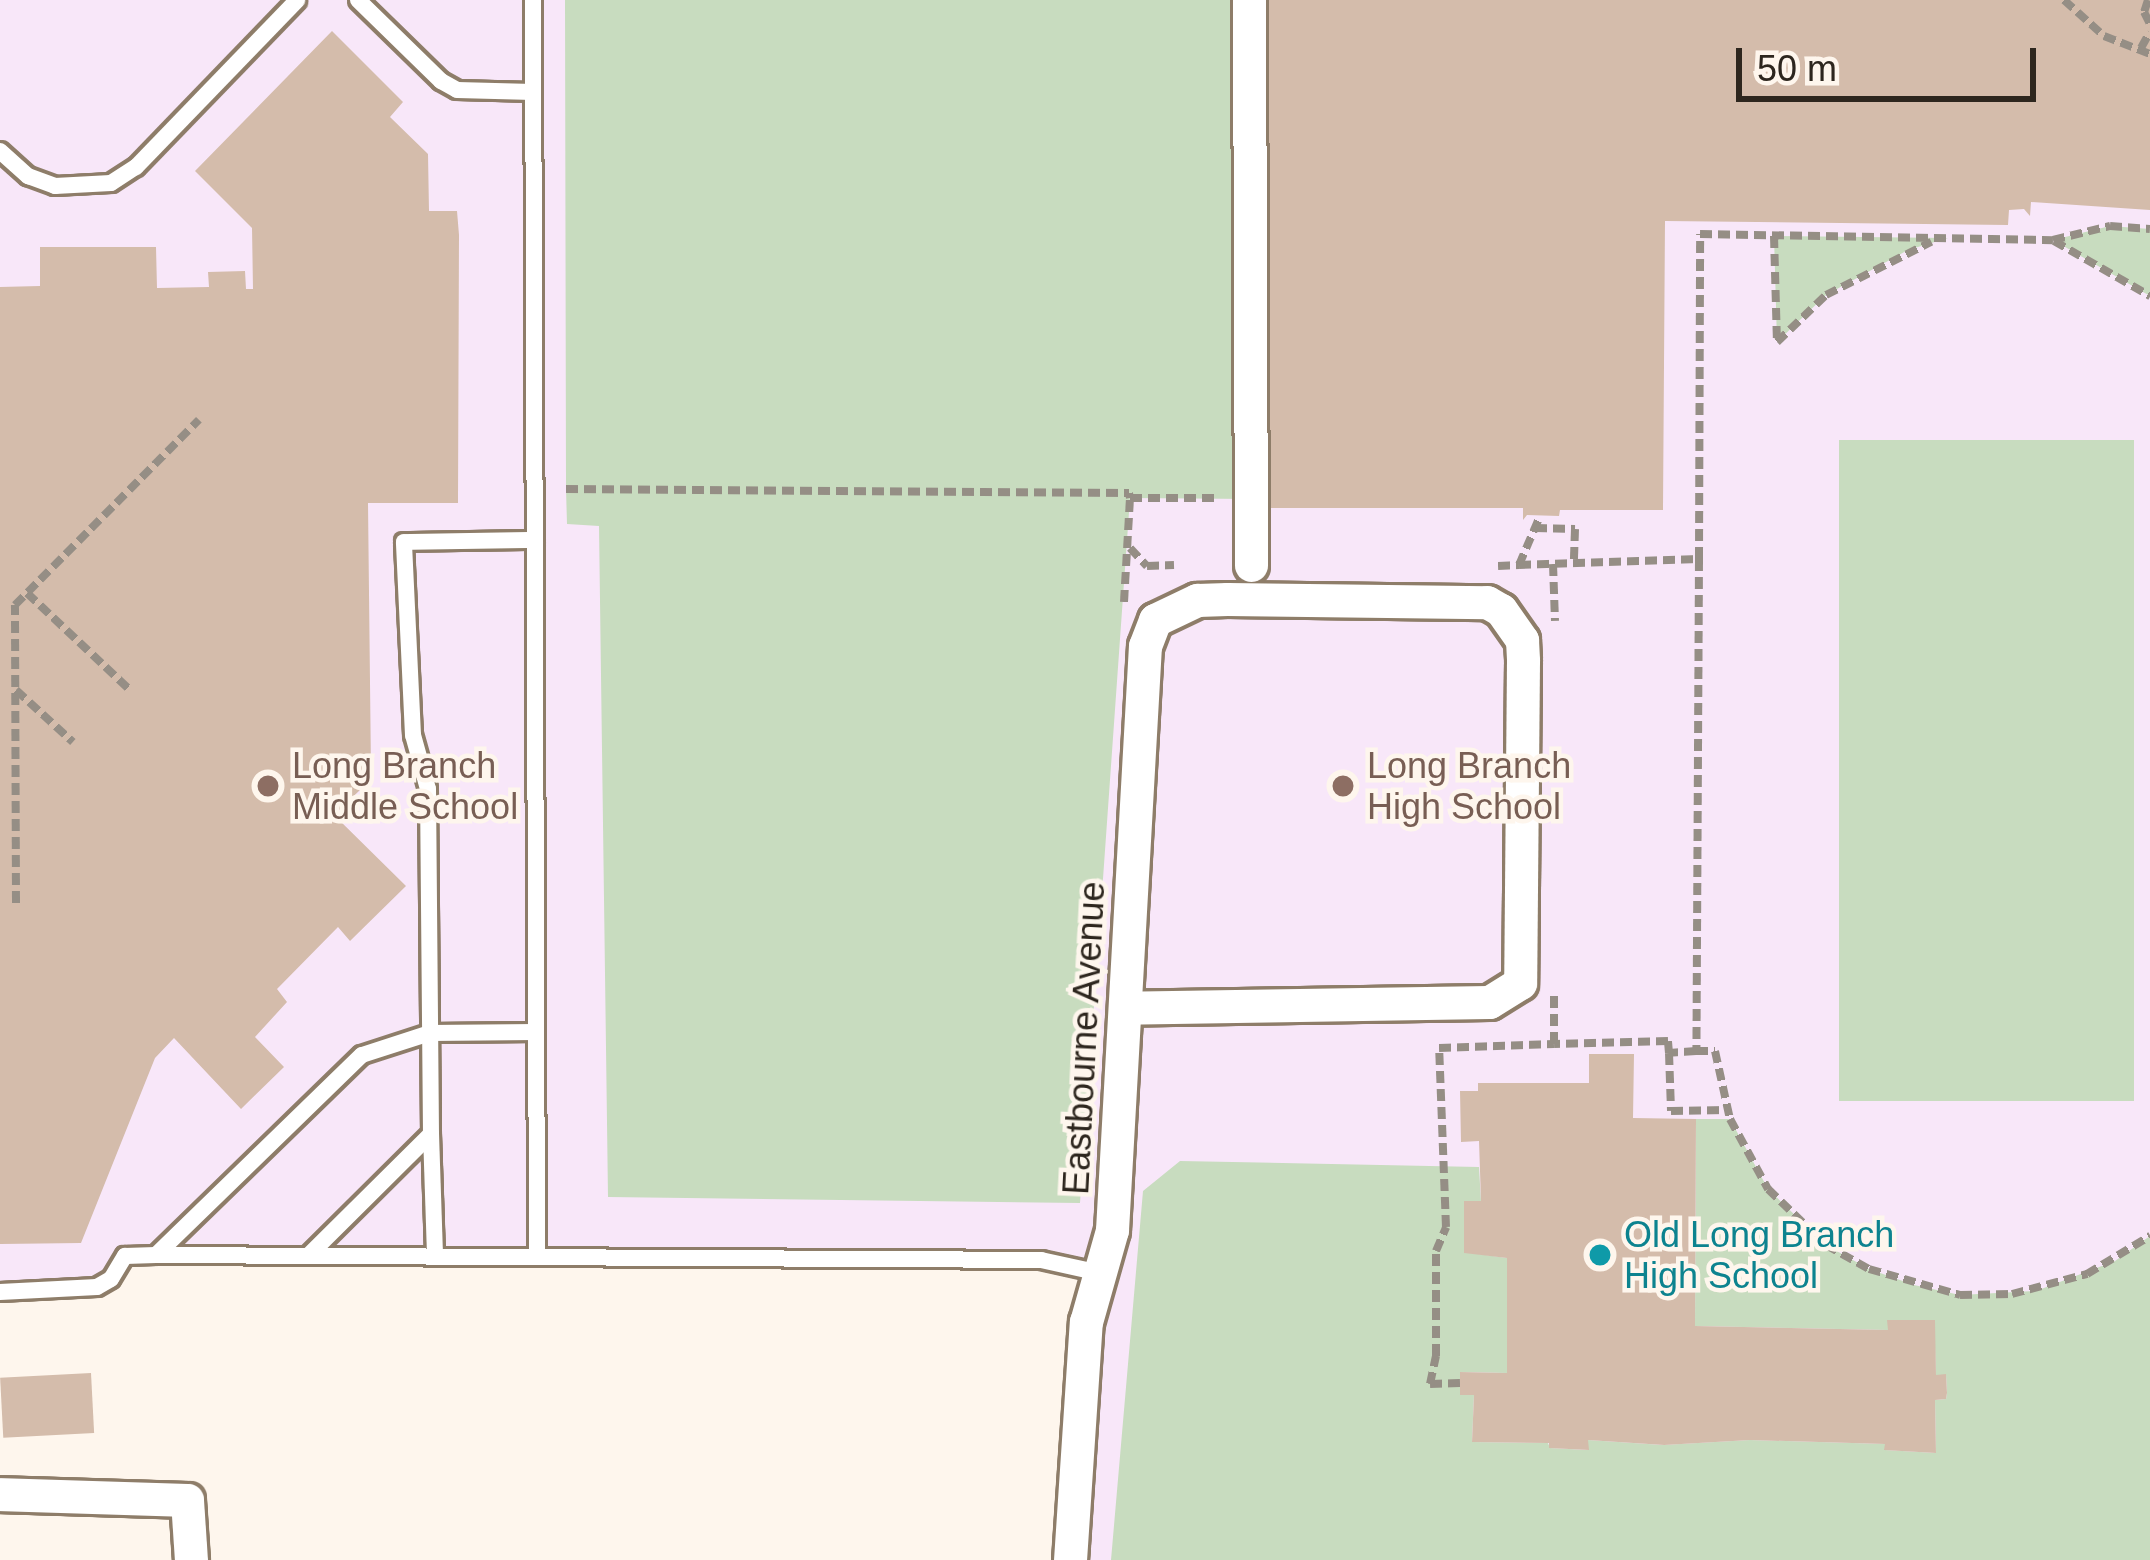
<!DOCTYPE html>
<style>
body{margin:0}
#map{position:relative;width:2150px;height:1560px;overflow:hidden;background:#fef6ed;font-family:Arial,sans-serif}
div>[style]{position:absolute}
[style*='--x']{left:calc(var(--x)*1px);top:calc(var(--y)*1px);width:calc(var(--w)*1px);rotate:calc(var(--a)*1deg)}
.education>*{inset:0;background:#f8e7f9}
.green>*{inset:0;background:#c8dcbf;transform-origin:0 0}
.building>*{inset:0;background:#d4bcab;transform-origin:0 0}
.path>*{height:8px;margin-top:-4px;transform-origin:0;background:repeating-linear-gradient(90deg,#958e85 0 12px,transparent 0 18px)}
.roads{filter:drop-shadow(3px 0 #8e7d69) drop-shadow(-3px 0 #8e7d69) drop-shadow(0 3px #8e7d69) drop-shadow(0 -3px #8e7d69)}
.lane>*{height:16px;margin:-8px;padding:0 8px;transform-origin:8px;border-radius:8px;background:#fff}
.street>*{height:33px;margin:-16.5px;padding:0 16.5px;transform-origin:16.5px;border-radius:16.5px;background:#fff}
.dots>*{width:33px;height:33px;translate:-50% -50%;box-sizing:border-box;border:6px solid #fef6ed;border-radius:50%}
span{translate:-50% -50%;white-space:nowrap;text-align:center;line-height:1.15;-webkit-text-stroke:9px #fef6ed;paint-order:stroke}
.education-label{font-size:36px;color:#785e54}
.left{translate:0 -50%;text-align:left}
.street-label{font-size:36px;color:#2d261e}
.culture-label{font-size:36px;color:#0d838f}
.scale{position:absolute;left:1736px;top:48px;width:300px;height:54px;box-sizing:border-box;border:6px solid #2d261e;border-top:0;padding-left:15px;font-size:36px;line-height:42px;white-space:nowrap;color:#2d261e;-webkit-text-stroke:9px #fef6ed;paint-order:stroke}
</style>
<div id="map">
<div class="education">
<div style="clip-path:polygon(0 0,2150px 0,2150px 1560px,1070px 1560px,1099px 1273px,1041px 1260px,125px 1256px,111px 1279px,0 1292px)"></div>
</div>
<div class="green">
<div style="clip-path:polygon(565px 0,1249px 0,1251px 499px,1130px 498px,1080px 1203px,608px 1197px,599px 526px,567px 524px,566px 489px)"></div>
<div style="clip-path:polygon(2110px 226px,2150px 229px,2150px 296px,2053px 240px)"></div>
<div style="clip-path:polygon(1774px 236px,1948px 238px,1908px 250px,1826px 295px,1777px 342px)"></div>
<div style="left:1839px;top:440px;width:295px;height:661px"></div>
<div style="clip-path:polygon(1696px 1119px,1730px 1119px,1768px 1189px,1826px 1245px,1869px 1269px,1914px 1285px,1960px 1295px,2036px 1291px,2115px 1261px,2150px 1236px,2150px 1560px,1111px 1560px,1143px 1191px,1180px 1161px,1479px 1167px,1481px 1201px,1465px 1226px,1464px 1252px,1507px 1258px,1507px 1373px,1460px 1372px,1474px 1395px,1472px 1442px,1548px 1443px,1550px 1448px,1588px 1450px,1588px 1440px,1663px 1445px,1750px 1440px,1885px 1444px,1885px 1450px,1936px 1453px,1935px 1400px,1946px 1399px,1947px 1393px,1946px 1375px,1936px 1375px,1934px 1320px,1888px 1320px,1888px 1330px,1695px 1326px)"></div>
</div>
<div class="building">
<div style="clip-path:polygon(1261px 0,2150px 0,2150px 210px,2031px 202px,2030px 216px,2024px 209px,2009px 210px,2008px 225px,1665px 221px,1663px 510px,1560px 510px,1559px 516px,1527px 515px,1523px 520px,1523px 508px,1270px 508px,1269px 410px,1263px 409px)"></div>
<div style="clip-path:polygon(332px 31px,403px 102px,390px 117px,428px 154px,429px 211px,457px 211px,459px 235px,458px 503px,368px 503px,371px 771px,356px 784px,360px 790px,334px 815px,406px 886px,350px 941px,338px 927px,277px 989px,287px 1002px,255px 1037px,284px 1067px,241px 1109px,174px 1038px,155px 1058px,81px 1243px,0 1244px,0 287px,40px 286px,40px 247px,156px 247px,157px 288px,209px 287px,208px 272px,245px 271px,246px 289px,253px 289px,252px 228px,195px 171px)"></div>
<div style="clip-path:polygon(1589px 1054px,1634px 1054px,1633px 1118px,1696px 1119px,1695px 1326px,1888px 1330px,1887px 1320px,1935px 1320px,1936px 1375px,1946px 1374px,1947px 1393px,1946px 1399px,1935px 1400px,1936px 1453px,1884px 1450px,1885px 1444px,1750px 1440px,1664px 1445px,1588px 1440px,1589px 1450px,1549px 1448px,1549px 1443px,1472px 1442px,1474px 1395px,1460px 1395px,1460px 1372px,1507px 1373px,1507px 1258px,1464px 1253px,1464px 1201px,1481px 1201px,1479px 1141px,1461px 1142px,1460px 1091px,1478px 1091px,1478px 1083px,1589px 1083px)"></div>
<div style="left:91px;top:1373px;width:60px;height:91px;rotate:87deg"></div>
</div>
<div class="path">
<div style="--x:2064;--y:0;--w:54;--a:42"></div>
<div style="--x:2104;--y:36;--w:49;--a:21.4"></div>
<div style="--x:2148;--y:0;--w:13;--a:108"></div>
<div style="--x:2144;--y:12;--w:13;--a:63"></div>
<div style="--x:2141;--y:48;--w:18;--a:-61"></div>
<div style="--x:1774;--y:236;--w:106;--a:88.4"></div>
<div style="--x:1777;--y:342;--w:68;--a:-43.8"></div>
<div style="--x:1826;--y:295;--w:118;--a:-26.8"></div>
<div style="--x:2054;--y:241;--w:111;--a:29.8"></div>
<div style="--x:566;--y:489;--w:563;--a:0.41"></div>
<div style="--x:1129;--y:493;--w:5;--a:79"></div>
<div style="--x:1535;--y:528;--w:40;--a:1.4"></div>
<div style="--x:1575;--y:529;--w:34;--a:92"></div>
<div style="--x:1130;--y:548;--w:25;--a:47"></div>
<div style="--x:1147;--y:566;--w:27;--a:-2"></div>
<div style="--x:1699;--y:559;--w:325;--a:-89.8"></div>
<div style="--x:1700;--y:234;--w:353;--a:1"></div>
<div style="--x:2053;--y:240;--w:59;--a:-13.8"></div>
<div style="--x:2110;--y:226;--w:40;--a:4.3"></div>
<div style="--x:1553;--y:564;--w:57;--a:88"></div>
<div style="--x:1519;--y:565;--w:180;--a:-1.9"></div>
<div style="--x:1699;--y:559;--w:492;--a:90.3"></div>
<div style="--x:1696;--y:1051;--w:27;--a:176"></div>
<div style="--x:1669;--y:1053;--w:12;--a:-95"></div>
<div style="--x:1668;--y:1041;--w:114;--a:178.5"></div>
<div style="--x:1498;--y:566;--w:21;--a:-3"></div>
<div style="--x:1519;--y:565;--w:53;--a:-66.8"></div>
<div style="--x:27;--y:593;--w:140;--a:43.3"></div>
<div style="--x:1124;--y:602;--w:104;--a:-86.7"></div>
<div style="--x:1130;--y:498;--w:90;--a:0"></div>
<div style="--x:16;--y:690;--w:77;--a:42.4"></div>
<div style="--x:16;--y:903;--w:298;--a:-90.2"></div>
<div style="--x:15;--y:605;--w:261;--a:-45.2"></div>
<div style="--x:1696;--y:1051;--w:19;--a:0"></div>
<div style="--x:1715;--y:1051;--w:70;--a:77.6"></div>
<div style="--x:1730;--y:1119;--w:80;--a:61.5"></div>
<div style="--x:1768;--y:1189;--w:81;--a:44"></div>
<div style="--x:1826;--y:1245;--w:49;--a:29.2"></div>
<div style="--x:1869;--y:1269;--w:95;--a:15.9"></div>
<div style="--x:1960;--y:1295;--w:52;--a:-1.1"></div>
<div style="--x:2012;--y:1294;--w:78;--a:-14.9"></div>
<div style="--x:2087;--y:1274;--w:74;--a:-31.1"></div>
<div style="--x:1669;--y:1053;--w:58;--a:88"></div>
<div style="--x:1671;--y:1111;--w:56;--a:-1"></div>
<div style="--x:1460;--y:1383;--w:30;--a:178"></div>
<div style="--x:1430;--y:1384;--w:29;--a:-78"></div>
<div style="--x:1436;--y:1356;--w:105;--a:-90"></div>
<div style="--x:1436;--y:1251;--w:26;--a:-67"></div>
<div style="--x:1446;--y:1227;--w:179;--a:-92.2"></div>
<div style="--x:1439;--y:1048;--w:115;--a:-2"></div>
<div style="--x:1554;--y:1044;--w:48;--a:-90"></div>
</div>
<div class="roads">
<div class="lane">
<div style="--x:358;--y:0;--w:116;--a:44.3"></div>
<div style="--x:441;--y:81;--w:18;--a:29"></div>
<div style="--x:457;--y:90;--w:76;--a:1.5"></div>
<div style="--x:533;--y:0;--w:1257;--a:89.82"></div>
<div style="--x:0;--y:151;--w:38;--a:42"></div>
<div style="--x:28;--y:176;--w:29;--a:20"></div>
<div style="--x:55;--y:186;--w:56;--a:-3.1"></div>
<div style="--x:111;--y:183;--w:30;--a:-33"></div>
<div style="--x:136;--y:167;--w:232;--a:-46"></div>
<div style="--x:431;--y:1134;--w:122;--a:88.1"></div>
<div style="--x:156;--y:1255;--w:287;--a:-44.2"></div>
<div style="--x:362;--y:1055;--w:71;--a:-17.9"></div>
<div style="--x:430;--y:1033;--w:106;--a:-0.5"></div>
<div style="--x:308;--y:1256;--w:173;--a:-44.8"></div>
<div style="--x:431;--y:1134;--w:345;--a:-90.5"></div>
<div style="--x:428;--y:789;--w:56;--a:-105.5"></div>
<div style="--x:413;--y:735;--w:193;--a:-92.7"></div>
<div style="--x:404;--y:542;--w:131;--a:-0.9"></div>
<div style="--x:0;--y:1292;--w:97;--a:-3"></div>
<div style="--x:97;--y:1287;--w:16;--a:-30"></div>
<div style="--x:111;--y:1279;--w:27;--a:-59"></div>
<div style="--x:125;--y:1256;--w:31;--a:-2"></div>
<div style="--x:156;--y:1255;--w:885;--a:0.32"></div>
<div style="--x:1041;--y:1260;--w:60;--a:12.4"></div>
</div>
<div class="street">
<div style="--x:1249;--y:0;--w:565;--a:89.8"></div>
<div style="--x:0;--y:1494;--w:187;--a:1.8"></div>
<div style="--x:187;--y:1500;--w:60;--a:86.2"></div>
<div style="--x:1070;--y:1560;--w:239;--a:-86.2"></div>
<div style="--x:1086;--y:1322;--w:96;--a:-74.2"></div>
<div style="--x:1112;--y:1230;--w:585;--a:-86.77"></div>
<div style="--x:1145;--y:646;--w:28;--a:-69"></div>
<div style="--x:1155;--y:620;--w:47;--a:-25.5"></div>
<div style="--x:1197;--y:600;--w:30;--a:-2"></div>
<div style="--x:1227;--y:599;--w:260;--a:0.7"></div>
<div style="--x:1487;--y:602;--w:16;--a:30"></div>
<div style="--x:1501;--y:610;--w:37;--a:55"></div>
<div style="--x:1522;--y:640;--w:21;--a:87"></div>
<div style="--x:1523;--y:661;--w:322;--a:90.5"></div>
<div style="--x:1520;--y:983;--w:36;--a:148"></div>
<div style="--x:1489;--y:1002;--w:364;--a:179.1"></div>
</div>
</div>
<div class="dots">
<div style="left:268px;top:786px;background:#8d6e63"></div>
<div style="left:1343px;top:786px;background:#8d6e63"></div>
<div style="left:1600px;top:1255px;background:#0f9aa8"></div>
</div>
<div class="education-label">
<span class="left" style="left:292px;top:786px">Long Branch<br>Middle School</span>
<span class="left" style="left:1367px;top:786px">Long Branch<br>High School</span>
</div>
<div class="street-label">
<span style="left:1084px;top:1038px;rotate:-87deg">Eastbourne Avenue</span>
</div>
<div class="culture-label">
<span class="left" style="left:1624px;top:1255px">Old Long Branch<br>High School</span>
</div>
<div class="scale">50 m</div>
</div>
